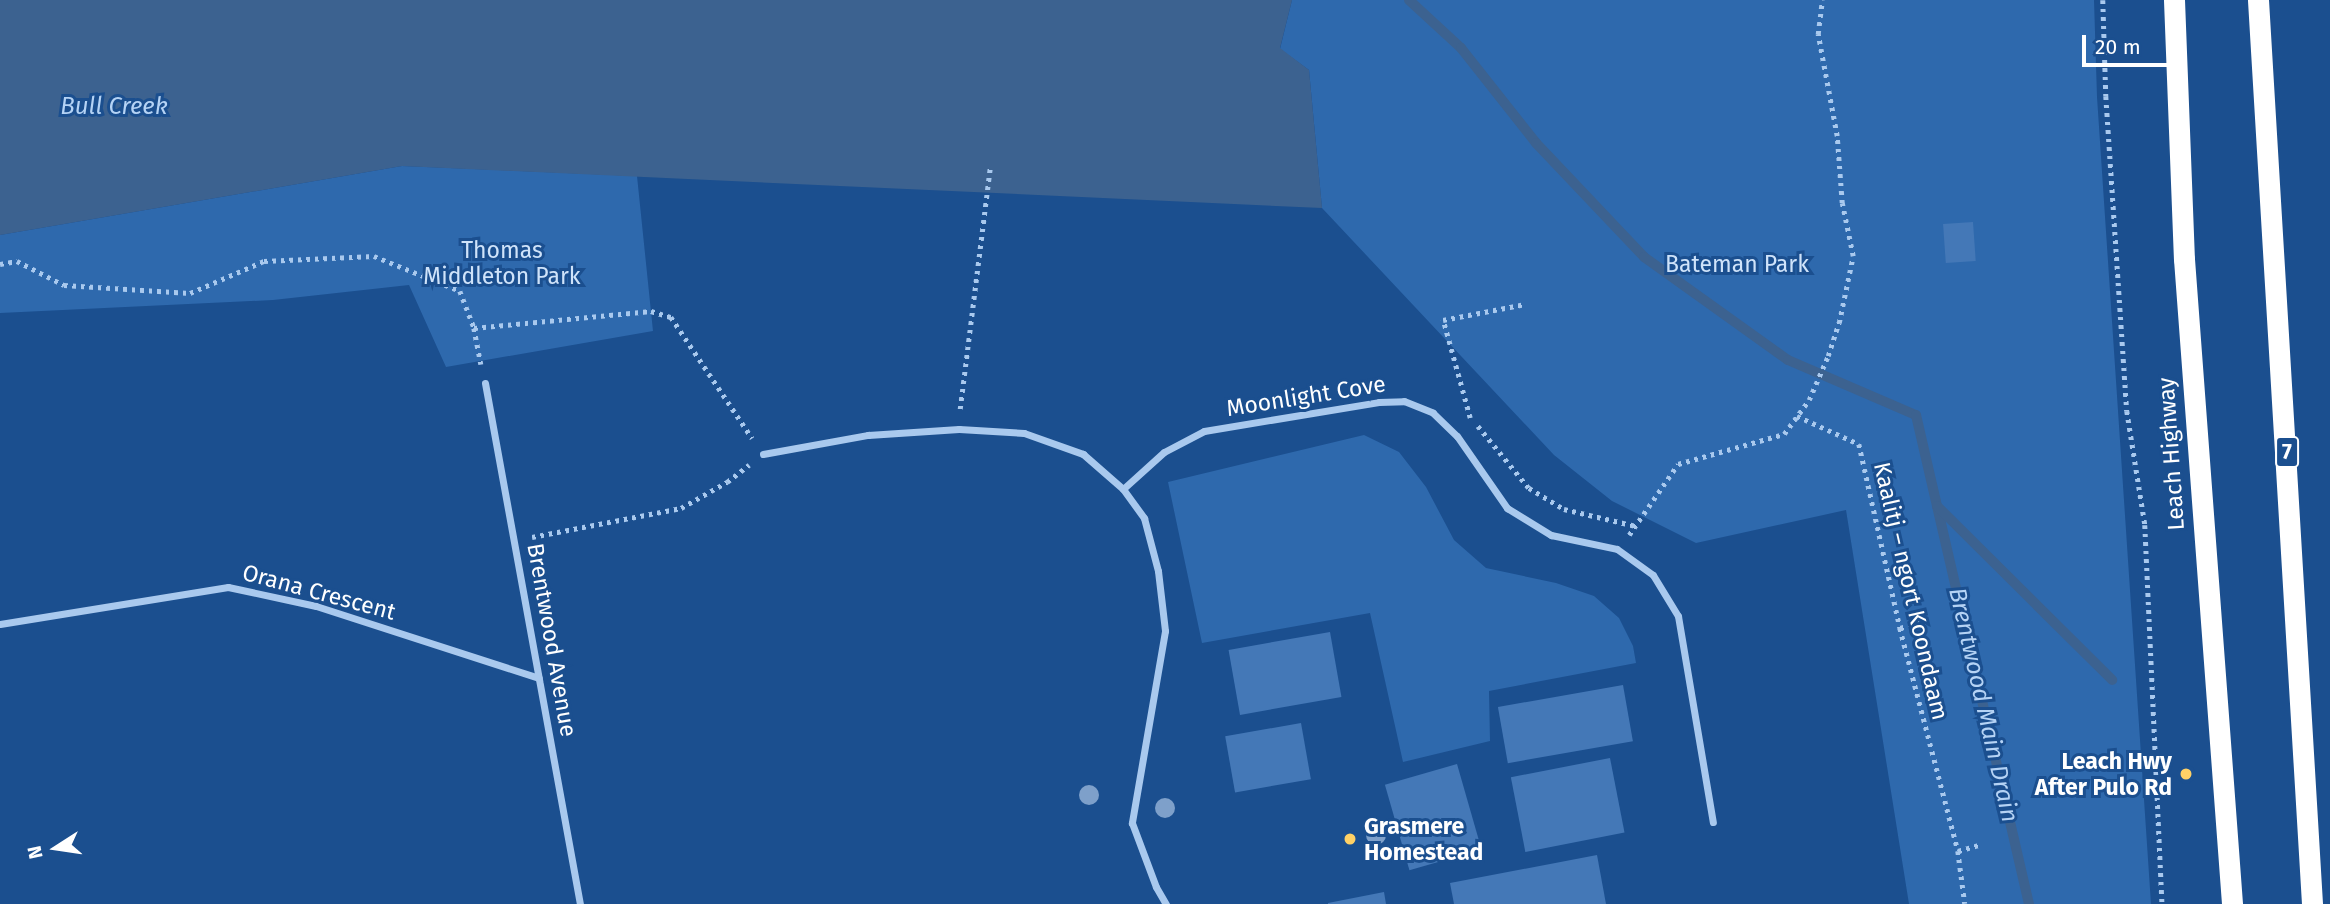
<!DOCTYPE html>
<meta charset="utf-8">
<style>
body{margin:0}
#map{position:relative;width:2330px;height:904px;overflow:hidden;background:#1b4f8f;font-family:"Fira Sans",sans-serif}
div>[style]{position:absolute}
[style*='--x']{left:calc(var(--x)*1px);top:calc(var(--y)*1px);width:calc(var(--w)*1px);rotate:calc(var(--a)*1deg)}
.green>*{inset:0;background:#2e69ad}
.water>*{inset:0;background:#3c6290}
.stream>*{height:10px;margin:-5px;padding:0 5px;transform-origin:5px;border-radius:5px;background:#3c6290}
.building>*{inset:0;background:#4478b7;transform-origin:0 0}
.path>*{height:4.5px;margin-top:-2.25px;transform-origin:0;background:repeating-linear-gradient(90deg,#a9c9ee 0 3.5px,transparent 0 8.5px)}
.street>*{height:7px;margin:-3.5px;padding:0 3.5px;transform-origin:3.5px;border-radius:3.5px;background:#a9c9ee}
.highway>*{height:21px;margin:-10.5px;padding:0 10.5px;transform-origin:10.5px;border-radius:10.5px;background:#fff}
.trees>*{width:20px;height:20px;margin:-10px;border-radius:50%;background:#7ea0ca}
.dots>*{width:19px;height:19px;translate:-50% -50%;box-sizing:border-box;border:4px solid #1b4f8f;border-radius:50%}
span{translate:-50% -50%;white-space:nowrap;text-align:center;line-height:1.15;-webkit-text-stroke:6px #1b4f8f;paint-order:stroke}
.shield-label span{padding:2px 5px;background:#1b4f8f;border:2px solid;border-radius:5px;-webkit-text-stroke-width:0}
.shield-label{font-size:21px;color:#fff;font-weight:700}
.park-label{font-size:23px;color:#cfe3fa}
.street-label{font-size:23px;color:#fff}
.poi-label{font-size:23px;color:#fff;font-weight:700}
.right{translate:-100% -50%;text-align:right}
.left{translate:0 -50%;text-align:left}
.water-label{font-size:24px;color:#b5d3f5;font-style:italic}
.north{position:absolute;left:21px;top:813px;width:70px;height:70px;-webkit-text-stroke:5px #1b4f8f;paint-order:stroke;rotate:258deg;font-size:19px;font-weight:700;line-height:28px;text-align:center;color:#fff}
.north::after{content:'';display:block;margin:auto;width:24px;height:32px;background:#fff;clip-path:polygon(50% 0,100% 100%,50% 72%,0 100%)}
.scale{position:absolute;left:2082px;top:35px;width:102px;height:32px;box-sizing:border-box;border:4px solid #fff;border-top:0;padding-left:9px;font-size:21px;line-height:24px;white-space:nowrap;color:#fff;-webkit-text-stroke:5px #1b4f8f;paint-order:stroke}
</style>
<div id="map">
<div class="green">
<div style="clip-path:polygon(1292px 0,2094px 0,2097px 97px,2151px 904px,1909px 904px,1846px 510px,1696px 543px,1612px 501px,1554px 455px,1322px 208px,1309px 70px,1280px 49px)"></div>
<div style="clip-path:polygon(402px 166px,637px 176px,653px 331px,446px 367px,409px 285px,273px 300px,0 313px,0 235px)"></div>
<div style="clip-path:polygon(1364px 435px,1399px 452px,1426px 487px,1454px 540px,1486px 568px,1556px 583px,1594px 596px,1619px 618px,1633px 646px,1636px 663px,1489px 691px,1490px 741px,1403px 762px,1370px 613px,1202px 643px,1168px 482px)"></div>
</div>
<div class="water">
<div style="clip-path:polygon(0 0,1292px 0,1280px 48px,1309px 70px,1322px 208px,402px 166px,0 235px)"></div>
</div>
<div class="stream">
<div style="--x:1409;--y:0;--w:71;--a:42.7"></div>
<div style="--x:1461;--y:48;--w:121;--a:51.7"></div>
<div style="--x:1536;--y:143;--w:157;--a:46.5"></div>
<div style="--x:1644;--y:257;--w:177;--a:35.6"></div>
<div style="--x:1788;--y:360;--w:139;--a:23.3"></div>
<div style="--x:1916;--y:415;--w:502;--a:76.99"></div>
<div style="--x:1937;--y:506;--w:247;--a:44.8"></div>
</div>
<div class="building">
<div style="left:1973px;top:222px;width:39px;height:30px;rotate:86deg"></div>
<div style="left:1330px;top:632px;width:66px;height:103px;rotate:80deg"></div>
<div style="left:1623px;top:685px;width:57px;height:127px;rotate:80deg"></div>
<div style="left:1301px;top:723px;width:57px;height:77px;rotate:80deg"></div>
<div style="left:1610px;top:758px;width:76px;height:101px;rotate:79deg"></div>
<div style="left:1457px;top:764px;width:89px;height:75px;rotate:74deg"></div>
<div style="clip-path:polygon(1597px 855px,1606px 904px,1454px 904px,1450px 883px)"></div>
<div style="clip-path:polygon(1384px 892px,1386px 904px,1328px 904px,1328px 903px)"></div>
</div>
<div class="path">
<div style="--x:2103;--y:0;--w:96;--a:88.2"></div>
<div style="--x:2106;--y:96;--w:316;--a:86.2"></div>
<div style="--x:2127;--y:411;--w:115;--a:81"></div>
<div style="--x:2145;--y:525;--w:379;--a:87.4"></div>
<div style="--x:0;--y:264;--w:17;--a:-10"></div>
<div style="--x:17;--y:261;--w:53;--a:27.1"></div>
<div style="--x:64;--y:285;--w:126;--a:3.6"></div>
<div style="--x:190;--y:293;--w:81;--a:-23.4"></div>
<div style="--x:264;--y:261;--w:110;--a:-2.6"></div>
<div style="--x:374;--y:256;--w:93;--a:22.1"></div>
<div style="--x:460;--y:291;--w:40;--a:69"></div>
<div style="--x:474;--y:328;--w:37;--a:79"></div>
<div style="--x:474;--y:328;--w:178;--a:-5.5"></div>
<div style="--x:651;--y:311;--w:21;--a:17"></div>
<div style="--x:671;--y:317;--w:146;--a:56.2"></div>
<div style="--x:960;--y:409;--w:244;--a:-82.9"></div>
<div style="--x:1797;--y:416;--w:68;--a:24.3"></div>
<div style="--x:1859;--y:444;--w:189;--a:77.4"></div>
<div style="--x:1900;--y:628;--w:230;--a:75.4"></div>
<div style="--x:1958;--y:851;--w:53;--a:82.5"></div>
<div style="--x:1470;--y:418;--w:102;--a:-105.4"></div>
<div style="--x:1443;--y:320;--w:84;--a:-11"></div>
<div style="--x:1478;--y:426;--w:80;--a:50.6"></div>
<div style="--x:1529;--y:488;--w:41;--a:31"></div>
<div style="--x:1564;--y:509;--w:74;--a:13.3"></div>
<div style="--x:1629;--y:535;--w:86;--a:-55.4"></div>
<div style="--x:1678;--y:464;--w:110;--a:-15.8"></div>
<div style="--x:1784;--y:434;--w:42;--a:-53.7"></div>
<div style="--x:1809;--y:400;--w:48;--a:-66.6"></div>
<div style="--x:1828;--y:356;--w:35;--a:-72"></div>
<div style="--x:1839;--y:323;--w:68;--a:-78.2"></div>
<div style="--x:1853;--y:256;--w:54;--a:-101.7"></div>
<div style="--x:1842;--y:203;--w:67;--a:-94.3"></div>
<div style="--x:1837;--y:136;--w:104;--a:-100.6"></div>
<div style="--x:1818;--y:34;--w:34;--a:-83"></div>
<div style="--x:532;--y:537;--w:152;--a:-11"></div>
<div style="--x:681;--y:508;--w:53;--a:-29.5"></div>
<div style="--x:727;--y:482;--w:28;--a:-38"></div>
<div style="--x:1900;--y:628;--w:28;--a:-15"></div>
<div style="--x:1958;--y:851;--w:22;--a:-16"></div>
</div>
<div class="street">
<div style="--x:485;--y:383;--w:530;--a:79.67"></div>
<div style="--x:763;--y:454;--w:107;--a:-10.3"></div>
<div style="--x:868;--y:435;--w:91;--a:-3.8"></div>
<div style="--x:959;--y:429;--w:65;--a:3.5"></div>
<div style="--x:1024;--y:433;--w:63;--a:19.6"></div>
<div style="--x:1083;--y:454;--w:53;--a:41.2"></div>
<div style="--x:1123;--y:489;--w:36;--a:54"></div>
<div style="--x:1144;--y:518;--w:55;--a:75.2"></div>
<div style="--x:1158;--y:571;--w:60;--a:83.3"></div>
<div style="--x:1165;--y:631;--w:195;--a:99.8"></div>
<div style="--x:1132;--y:823;--w:68;--a:69.4"></div>
<div style="--x:1156;--y:887;--w:20;--a:60"></div>
<div style="--x:1123;--y:489;--w:55;--a:-42.1"></div>
<div style="--x:1164;--y:452;--w:45;--a:-27.7"></div>
<div style="--x:1204;--y:431;--w:177;--a:-9.4"></div>
<div style="--x:1379;--y:402;--w:25;--a:-2"></div>
<div style="--x:1404;--y:401;--w:31;--a:22"></div>
<div style="--x:1433;--y:413;--w:33;--a:44"></div>
<div style="--x:1457;--y:436;--w:88;--a:55.2"></div>
<div style="--x:1507;--y:508;--w:52;--a:31.5"></div>
<div style="--x:1551;--y:535;--w:67;--a:12"></div>
<div style="--x:1617;--y:549;--w:44;--a:35.8"></div>
<div style="--x:1653;--y:575;--w:48;--a:58.6"></div>
<div style="--x:1678;--y:616;--w:209;--a:80.4"></div>
<div style="--x:0;--y:624;--w:231;--a:-9.2"></div>
<div style="--x:228;--y:587;--w:90;--a:12.2"></div>
<div style="--x:316;--y:606;--w:234;--a:17.9"></div>
</div>
<div class="highway">
<div style="--x:2174;--y:0;--w:259;--a:87.8"></div>
<div style="--x:2184;--y:259;--w:647;--a:85.74"></div>
<div style="--x:2258;--y:0;--w:906;--a:86.58"></div>
</div>
<div class="trees">
<div style="left:1089px;top:795px"></div>
<div style="left:1165px;top:808px"></div>
<div style="left:1376px;top:835px"></div>
</div>
<div class="dots">
<div style="left:2186px;top:774px;background:#ffd166"></div>
<div style="left:1350px;top:839px;background:#ffd166"></div>
</div>
<div class="shield-label">
<span style="left:2287px;top:452px">7</span>
</div>
<div class="park-label">
<span style="left:502px;top:263px">Thomas<br>Middleton Park</span>
<span style="left:1737px;top:264px">Bateman Park</span>
</div>
<div class="street-label">
<span style="left:1306px;top:396px;rotate:-9deg">Moonlight Cove</span>
<span style="left:2171px;top:454px;rotate:-94deg">Leach Highway</span>
<span style="left:1911px;top:591px;rotate:77deg">Kaalitj – ngort Koondaam</span>
<span style="left:319px;top:592px;rotate:15deg">Orana Crescent</span>
<span style="left:552px;top:640px;rotate:80deg">Brentwood Avenue</span>
</div>
<div class="poi-label">
<span class="right" style="left:2172px;top:774px">Leach Hwy<br>After Pulo Rd</span>
<span class="left" style="left:1364px;top:839px">Grasmere<br>Homestead</span>
</div>
<div class="water-label">
<span style="left:114px;top:107px">Bull Creek</span>
<span style="left:1983px;top:705px;rotate:77deg">Brentwood Main Drain</span>
</div>
<div class="north">N</div>
<div class="scale">20 m</div>
</div>
